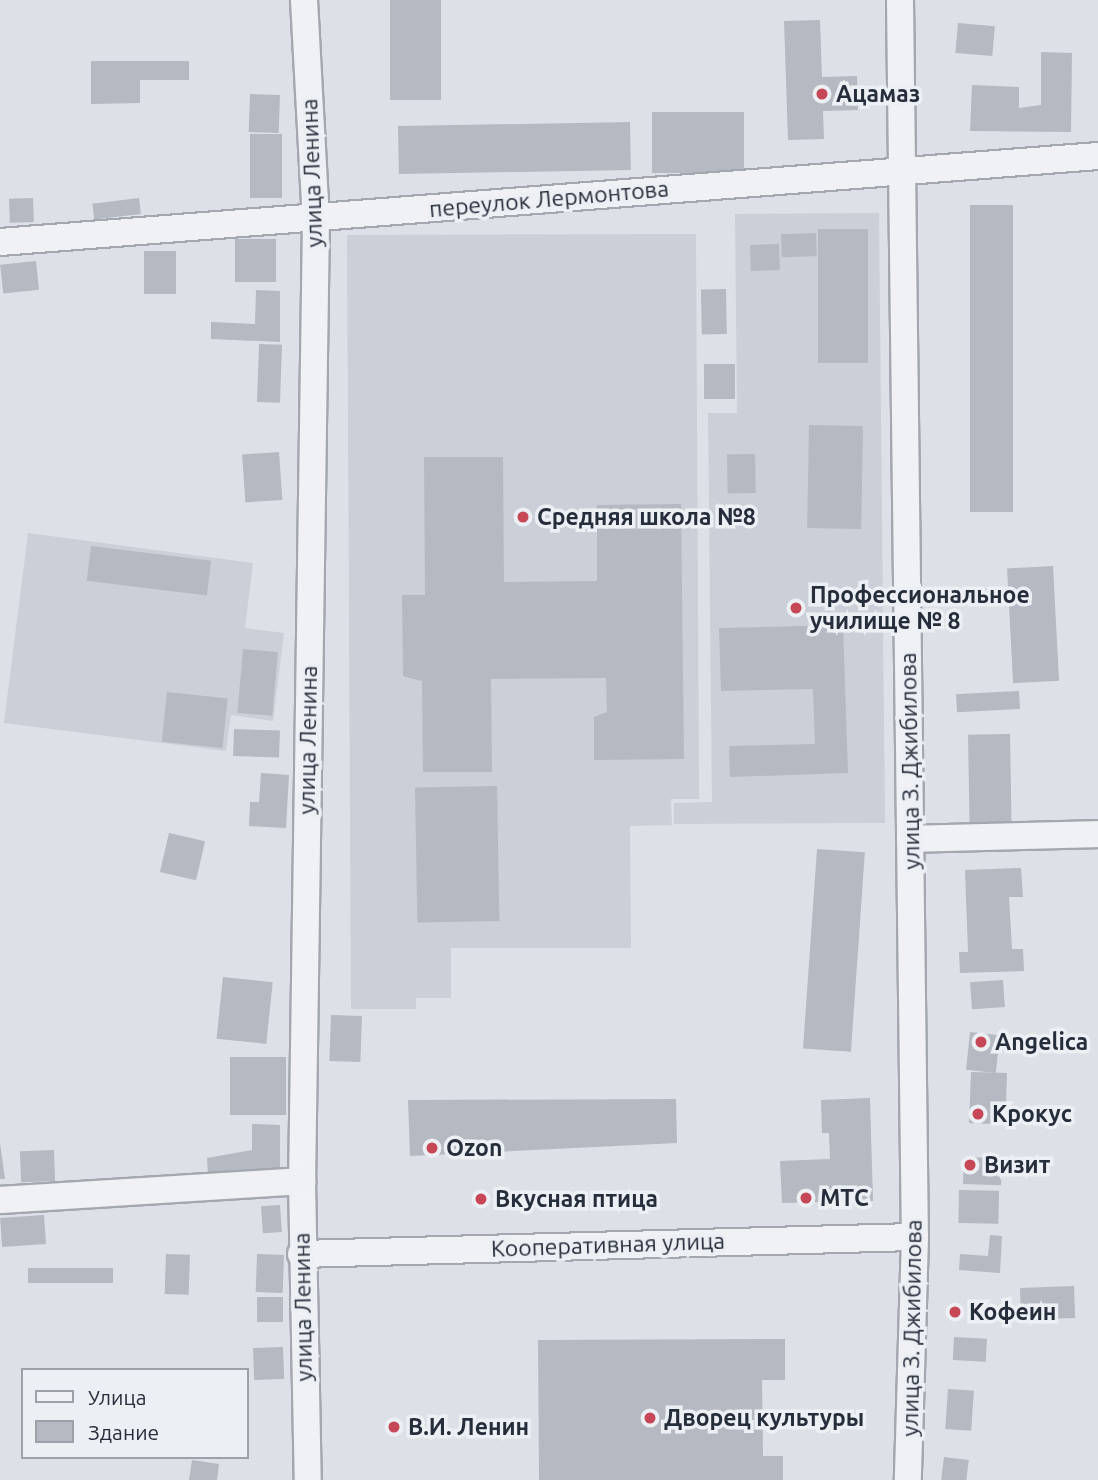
<!DOCTYPE html>
<meta charset="utf-8">
<style>
body{margin:0}
#map{position:relative;width:1098px;height:1480px;overflow:hidden;background:#dde0e6;font-family:Ubuntu,sans-serif}
div>[style]{position:absolute}
[style*='--x']{left:calc(var(--x)*1px);top:calc(var(--y)*1px);width:calc(var(--w)*1px);rotate:calc(var(--a)*1deg)}
.built>*{inset:0;background:#cbcfd7}
.building>*{inset:0;background:#b4b9c2;transform-origin:0 0}
.roads{filter:drop-shadow(2px 0 #a3a7af) drop-shadow(-2px 0 #a3a7af) drop-shadow(0 2px #a3a7af) drop-shadow(0 -2px #a3a7af)}
.minor>*{height:26px;margin:-13px;padding:0 13px;transform-origin:13px;border-radius:13px;background:#eff1f5}
.dots>*{width:19px;height:19px;translate:-50% -50%;box-sizing:border-box;border:4px solid #eceff4;border-radius:50%}
span{translate:-50% -50%;white-space:nowrap;text-align:center;line-height:1.15;-webkit-text-stroke:7px #eceff4;paint-order:stroke}
.poi-label{font-size:23px;color:#272e3b;font-weight:700}
.left{translate:0 -50%;text-align:left}
.street-label{font-size:23px;color:#272e3b}
.legend{position:absolute;left:21px;top:1368px;width:228px;height:91px;box-sizing:border-box;background:#eceff4;border:2px solid #9da2aa;margin:0;padding:9px 12px;list-style:none;font-size:21px;color:#272e3b}
.legend li{display:flex;align-items:center;gap:14px;height:35px}
.legend b{width:35px;border:2px solid #9da2aa}
</style>
<div id="map">
<div class="built">
<div style="clip-path:polygon(879px 213px,885px 823px,674px 824px,674px 803px,712px 802px,708px 413px,737px 413px,735px 214px)"></div>
<div style="clip-path:polygon(696px 234px,699px 799px,671px 799px,672px 825px,630px 826px,631px 948px,451px 948px,451px 998px,416px 998px,416px 1009px,351px 1009px,347px 235px)"></div>
<div style="clip-path:polygon(28px 533px,253px 563px,245px 628px,284px 633px,273px 721px,231px 715px,226px 751px,4px 723px)"></div>
</div>
<div class="building">
<div style="left:390px;top:0;width:51px;height:100px"></div>
<div style="clip-path:polygon(820px 20px,822px 77px,857px 76px,858px 110px,823px 111px,824px 139px,788px 140px,784px 21px)"></div>
<div style="left:958px;top:23px;width:37px;height:30px;rotate:5deg"></div>
<div style="clip-path:polygon(1041px 52px,1072px 53px,1071px 132px,970px 131px,972px 85px,1019px 87px,1019px 108px,1041px 105px)"></div>
<div style="clip-path:polygon(91px 61px,189px 61px,189px 80px,140px 80px,140px 103px,91px 104px)"></div>
<div style="left:250px;top:94px;width:30px;height:38px;rotate:2deg"></div>
<div style="left:652px;top:112px;width:92px;height:61px"></div>
<div style="left:630px;top:122px;width:48px;height:232px;rotate:89deg"></div>
<div style="left:250px;top:134px;width:32px;height:64px"></div>
<div style="left:33px;top:198px;width:24px;height:24px;rotate:88deg"></div>
<div style="left:139px;top:198px;width:16px;height:47px;rotate:83deg"></div>
<div style="left:970px;top:205px;width:43px;height:307px"></div>
<div style="left:818px;top:229px;width:50px;height:134px"></div>
<div style="left:816px;top:233px;width:23px;height:35px;rotate:88deg"></div>
<div style="left:235px;top:239px;width:41px;height:43px"></div>
<div style="left:779px;top:244px;width:26px;height:29px;rotate:88deg"></div>
<div style="left:144px;top:251px;width:32px;height:43px"></div>
<div style="left:36px;top:261px;width:29px;height:36px;rotate:84deg"></div>
<div style="left:726px;top:289px;width:45px;height:25px;rotate:89deg"></div>
<div style="clip-path:polygon(256px 290px,280px 291px,280px 342px,211px 339px,211px 322px,255px 324px)"></div>
<div style="left:259px;top:344px;width:23px;height:58px;rotate:2deg"></div>
<div style="left:704px;top:364px;width:31px;height:35px"></div>
<div style="left:809px;top:425px;width:54px;height:103px;rotate:1deg"></div>
<div style="left:279px;top:452px;width:48px;height:37px;rotate:86deg"></div>
<div style="left:755px;top:454px;width:39px;height:28px;rotate:89deg"></div>
<div style="clip-path:polygon(424px 457px,503px 457px,504px 582px,597px 581px,597px 505px,681px 504px,684px 759px,594px 760px,594px 717px,607px 712px,606px 678px,491px 679px,492px 772px,423px 772px,422px 681px,403px 676px,402px 595px,425px 595px)"></div>
<div style="left:91px;top:546px;width:121px;height:35px;rotate:7deg"></div>
<div style="left:1053px;top:566px;width:115px;height:46px;rotate:87deg"></div>
<div style="clip-path:polygon(843px 625px,848px 773px,730px 777px,729px 746px,815px 744px,813px 689px,721px 691px,719px 628px)"></div>
<div style="left:243px;top:649px;width:35px;height:64px;rotate:5deg"></div>
<div style="left:1019px;top:691px;width:18px;height:63px;rotate:87deg"></div>
<div style="left:167px;top:692px;width:61px;height:50px;rotate:6deg"></div>
<div style="left:234px;top:729px;width:46px;height:27px;rotate:2deg"></div>
<div style="left:1010px;top:734px;width:95px;height:42px;rotate:89deg"></div>
<div style="clip-path:polygon(261px 773px,289px 775px,286px 828px,249px 826px,250px 802px,259px 802px)"></div>
<div style="left:497px;top:786px;width:135px;height:82px;rotate:89deg"></div>
<div style="left:169px;top:833px;width:37px;height:40px;rotate:13deg"></div>
<div style="left:817px;top:849px;width:48px;height:200px;rotate:4deg"></div>
<div style="clip-path:polygon(1021px 868px,1023px 897px,1009px 897px,1012px 949px,1023px 949px,1024px 971px,960px 973px,959px 952px,968px 952px,965px 870px)"></div>
<div style="left:223px;top:977px;width:50px;height:62px;rotate:6deg"></div>
<div style="left:1003px;top:980px;width:27px;height:33px;rotate:86deg"></div>
<div style="left:331px;top:1015px;width:31px;height:46px;rotate:2deg"></div>
<div style="left:970px;top:1032px;width:30px;height:38px;rotate:6deg"></div>
<div style="left:230px;top:1057px;width:56px;height:58px"></div>
<div style="clip-path:polygon(971px 1072px,1007px 1073px,1006px 1105px,993px 1104px,992px 1124px,969px 1123px)"></div>
<div style="clip-path:polygon(870px 1098px,873px 1201px,782px 1203px,780px 1161px,830px 1159px,829px 1133px,822px 1133px,821px 1100px)"></div>
<div style="clip-path:polygon(676px 1099px,677px 1143px,410px 1156px,408px 1100px)"></div>
<div style="clip-path:polygon(252px 1124px,280px 1125px,280px 1170px,208px 1174px,207px 1158px,252px 1150px)"></div>
<div style="clip-path:polygon(0 1143px,5px 1179px,0 1179px)"></div>
<div style="left:54px;top:1150px;width:31px;height:34px;rotate:88deg"></div>
<div style="left:964px;top:1157px;width:38px;height:27px;rotate:2deg"></div>
<div style="left:959px;top:1190px;width:40px;height:33px;rotate:1deg"></div>
<div style="left:280px;top:1205px;width:27px;height:19px;rotate:86deg"></div>
<div style="left:44px;top:1215px;width:29px;height:44px;rotate:86deg"></div>
<div style="clip-path:polygon(990px 1235px,1002px 1236px,1000px 1273px,959px 1270px,960px 1254px,988px 1256px)"></div>
<div style="left:166px;top:1254px;width:24px;height:40px;rotate:2deg"></div>
<div style="left:257px;top:1254px;width:27px;height:38px;rotate:2deg"></div>
<div style="left:28px;top:1268px;width:85px;height:15px"></div>
<div style="left:1074px;top:1286px;width:32px;height:54px;rotate:88deg"></div>
<div style="left:257px;top:1297px;width:26px;height:25px"></div>
<div style="left:954px;top:1337px;width:33px;height:23px;rotate:3deg"></div>
<div style="clip-path:polygon(785px 1339px,785px 1380px,762px 1380px,763px 1456px,783px 1456px,783px 1480px,539px 1480px,538px 1340px)"></div>
<div style="left:283px;top:1347px;width:32px;height:30px;rotate:88deg"></div>
<div style="left:948px;top:1389px;width:26px;height:40px;rotate:4deg"></div>
<div style="left:944px;top:1457px;width:25px;height:23px;rotate:7deg"></div>
<div style="clip-path:polygon(192px 1460px,219px 1464px,217px 1480px,189px 1480px)"></div>
</div>
<div class="roads">
<div class="minor">
<div style="--x:304;--y:0;--w:220;--a:86.9"></div>
<div style="--x:316;--y:220;--w:961;--a:90.83"></div>
<div style="--x:302;--y:1181;--w:299;--a:88.9"></div>
<div style="--x:900;--y:0;--w:1237;--a:89.31"></div>
<div style="--x:915;--y:1237;--w:243;--a:91.7"></div>
<div style="--x:0;--y:242;--w:1101;--a:-4.48"></div>
<div style="--x:910;--y:839;--w:188;--a:-1.5"></div>
<div style="--x:0;--y:1200;--w:303;--a:-3.6"></div>
<div style="--x:301;--y:1254;--w:614;--a:-1.59"></div>
</div>
</div>
<div class="dots">
<div style="left:822px;top:94px;background:#c64756"></div>
<div style="left:523px;top:517px;background:#c64756"></div>
<div style="left:796px;top:608px;background:#c64756"></div>
<div style="left:981px;top:1042px;background:#c64756"></div>
<div style="left:978px;top:1114px;background:#c64756"></div>
<div style="left:432px;top:1148px;background:#c64756"></div>
<div style="left:970px;top:1165px;background:#c64756"></div>
<div style="left:806px;top:1198px;background:#c64756"></div>
<div style="left:481px;top:1199px;background:#c64756"></div>
<div style="left:955px;top:1312px;background:#c64756"></div>
<div style="left:650px;top:1418px;background:#c64756"></div>
<div style="left:394px;top:1427px;background:#c64756"></div>
</div>
<div class="poi-label">
<span class="left" style="left:836px;top:94px">Ацамаз</span>
<span class="left" style="left:537px;top:517px">Средняя школа №8</span>
<span class="left" style="left:810px;top:608px">Профессиональное<br>училище № 8</span>
<span class="left" style="left:995px;top:1042px">Angelica</span>
<span class="left" style="left:992px;top:1114px">Крокус</span>
<span class="left" style="left:446px;top:1148px">Ozon</span>
<span class="left" style="left:984px;top:1165px">Визит</span>
<span class="left" style="left:820px;top:1198px">МТС</span>
<span class="left" style="left:495px;top:1199px">Вкусная птица</span>
<span class="left" style="left:969px;top:1312px">Кофеин</span>
<span class="left" style="left:664px;top:1418px">Дворец культуры</span>
<span class="left" style="left:408px;top:1427px">В.И. Ленин</span>
</div>
<div class="street-label">
<span style="left:312px;top:173px;rotate:-92deg">улица Ленина</span>
<span style="left:549px;top:199px;rotate:-5deg">переулок Лермонтова</span>
<span style="left:308px;top:740px;rotate:-89deg">улица Ленина</span>
<span style="left:910px;top:761px;rotate:-91deg">улица З. Джибилова</span>
<span style="left:608px;top:1245px;rotate:-2deg">Кооперативная улица</span>
<span style="left:303px;top:1307px;rotate:-91deg">улица Ленина</span>
<span style="left:912px;top:1328px;rotate:-89deg">улица З. Джибилова</span>
</div>
<ul class="legend">
<li><b style="height:9px;background:#eff1f5"></b>Улица</li>
<li><b style="height:19px;background:#b4b9c2"></b>Здание</li>
</ul>
</div>
